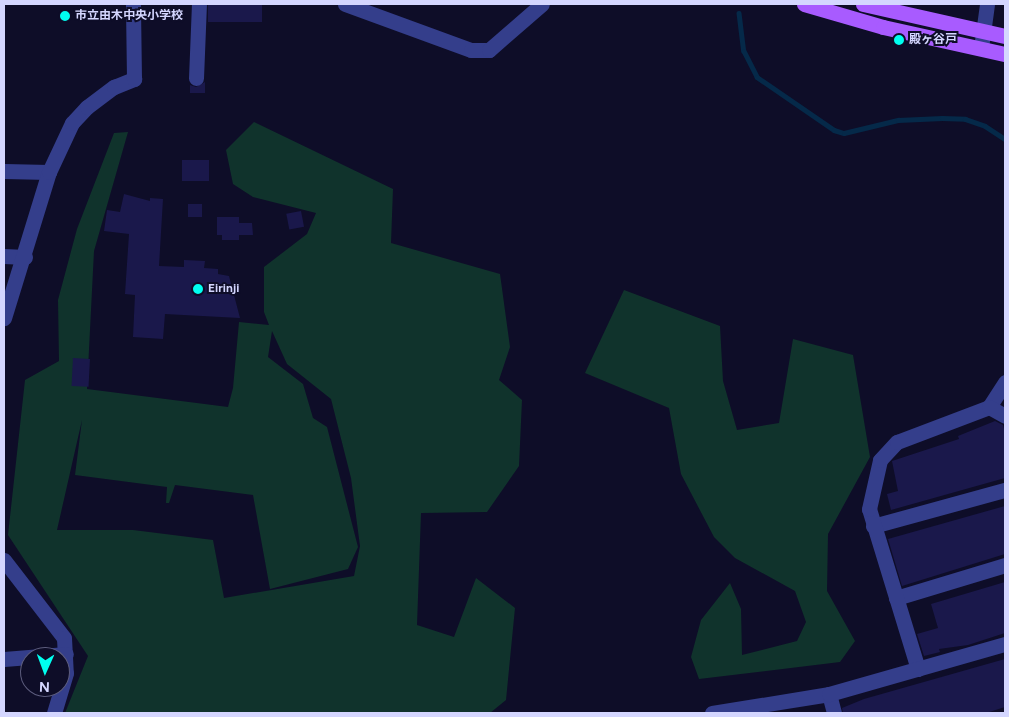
<!DOCTYPE html>
<meta charset="utf-8">
<style>
body{margin:0}
#map{position:relative;width:1009px;height:717px;overflow:hidden;background:#0e0d28;font-family:Figtree,"Noto Sans JP",sans-serif}
div>[style]{position:absolute}
[style*='--x']{left:calc(var(--x)*1px);top:calc(var(--y)*1px);width:calc(var(--w)*1px);rotate:calc(var(--a)*1deg)}
.green>*{inset:0;background:#10332c}
.stream>*{height:4.5px;margin:-2.25px;padding:0 2.25px;transform-origin:2.25px;border-radius:2.25px;background:#052949}
.building>*{inset:0;background:#1a184b;transform-origin:0 0}
.minor>*{height:15px;margin:-7.5px;padding:0 7.5px;transform-origin:7.5px;border-radius:7.5px;background:#343e8b}
.major>*{height:15px;margin:-7.5px;padding:0 7.5px;transform-origin:7.5px;border-radius:7.5px;background:#a85bff}
.dots>*{width:14px;height:14px;translate:-50% -50%;box-sizing:border-box;border:2px solid #0e0d28;border-radius:50%}
span{translate:-50% -50%;white-space:nowrap;text-align:center;line-height:1.15;-webkit-text-stroke:4px #0e0d28;paint-order:stroke}
.poi-label{font-size:12px;color:#d4d6ff;font-weight:700}
.left{translate:0 -50%;text-align:left}
.frame{position:absolute;inset:0;border:5px solid #d4d6ff;pointer-events:none}
.north{position:absolute;left:20px;top:647px;width:50px;height:50px;box-sizing:border-box;background:#0e0d28;border:1px solid #5d5d7e;border-radius:50%;rotate:182deg;font-size:14px;font-weight:700;line-height:20px;text-align:center;color:#d4d6ff}
.north::after{content:'';display:block;margin:auto;width:18px;height:22px;background:#00fff0;clip-path:polygon(50% 0,100% 100%,50% 72%,0 100%)}
</style>
<div id="map">
<div class="green">
<div style="clip-path:polygon(evenodd,254px 122px,393px 189px,391px 243px,500px 274px,510px 347px,499px 380px,522px 400px,519px 466px,487px 512px,421px 513px,417px 625px,454px 637px,476px 578px,515px 608px,506px 700px,490px 713px,65px 713px,88px 656px,8px 535px,25px 380px,59px 361px,58px 300px,77px 229px,114px 133px,128px 132px,94px 251px,87px 389px,228px 407px,233px 388px,239px 322px,269px 325px,264px 312px,264px 267px,307px 234px,316px 213px,253px 197px,233px 184px,226px 150px,254px 122px,272px 331px,287px 364px,331px 399px,351px 478px,360px 546px,354px 576px,224px 598px,213px 540px,133px 530px,57px 530px,82px 420px,75px 475px,167px 487px,166px 503px,169px 503px,175px 485px,253px 495px,270px 589px,348px 569px,358px 547px,327px 427px,313px 418px,303px 384px,268px 357px,272px 331px)"></div>
<div style="clip-path:polygon(624px 290px,720px 326px,723px 381px,737px 430px,779px 423px,793px 339px,853px 355px,870px 457px,828px 534px,827px 591px,855px 641px,840px 662px,699px 679px,691px 657px,701px 620px,730px 583px,741px 609px,742px 655px,797px 641px,806px 622px,795px 591px,735px 558px,714px 537px,681px 474px,669px 408px,585px 373px)"></div>
</div>
<div class="stream">
<div style="--x:739;--y:13;--w:38;--a:83"></div>
<div style="--x:744;--y:51;--w:29;--a:63"></div>
<div style="--x:757;--y:77;--w:93;--a:34.5"></div>
<div style="--x:834;--y:130;--w:10;--a:17"></div>
<div style="--x:844;--y:133;--w:56;--a:-13.5"></div>
<div style="--x:898;--y:120;--w:44;--a:-2.6"></div>
<div style="--x:942;--y:118;--w:23;--a:2"></div>
<div style="--x:965;--y:119;--w:21;--a:19"></div>
<div style="--x:985;--y:126;--w:24;--a:33"></div>
</div>
<div class="building">
<div style="left:208px;top:4px;width:54px;height:18px"></div>
<div style="clip-path:polygon(205px 82px,205px 93px,190px 93px,190px 85px,196px 87px)"></div>
<div style="left:182px;top:160px;width:27px;height:21px"></div>
<div style="clip-path:polygon(124px 194px,150px 201px,150px 198px,163px 199px,159px 266px,184px 267px,184px 260px,205px 261px,204px 268px,218px 269px,218px 274px,229px 276px,240px 318px,165px 314px,163px 339px,133px 337px,135px 295px,125px 294px,129px 234px,104px 231px,107px 210px,120px 212px)"></div>
<div style="left:188px;top:204px;width:14px;height:13px"></div>
<div style="left:301px;top:211px;width:16px;height:15px;rotate:79deg"></div>
<div style="clip-path:polygon(217px 217px,239px 217px,239px 223px,252px 223px,253px 235px,239px 235px,239px 240px,222px 240px,222px 235px,217px 235px)"></div>
<div style="left:73px;top:358px;width:17px;height:28px;rotate:3deg"></div>
<div style="clip-path:polygon(995px 421px,1003px 425px,1005px 433px,1005px 478px,891px 510px,887px 494px,898px 491px,892px 461px,959px 439px,958px 436px)"></div>
<div style="clip-path:polygon(1005px 506px,1005px 554px,902px 586px,888px 539px)"></div>
<div style="clip-path:polygon(1005px 582px,1005px 633px,968px 645px,939px 649px,940px 652px,924px 656px,917px 634px,938px 628px,931px 604px)"></div>
<div style="clip-path:polygon(1005px 659px,1005px 707px,986px 713px,843px 713px,842px 708px,864px 699px)"></div>
</div>
<div class="minor">
<div style="--x:345;--y:4;--w:134;--a:20.1"></div>
<div style="--x:471;--y:50;--w:18;--a:0"></div>
<div style="--x:489;--y:50;--w:70;--a:-41"></div>
<div style="--x:981;--y:48;--w:44;--a:-82.2"></div>
<div style="--x:196;--y:78;--w:74;--a:-87.7"></div>
<div style="--x:4;--y:171;--w:45;--a:1.3"></div>
<div style="--x:4;--y:256;--w:21;--a:3"></div>
<div style="--x:4;--y:318;--w:153;--a:-72.9"></div>
<div style="--x:49;--y:172;--w:54;--a:-64.9"></div>
<div style="--x:72;--y:123;--w:22;--a:-47"></div>
<div style="--x:87;--y:107;--w:34;--a:-37"></div>
<div style="--x:114;--y:87;--w:22;--a:-22"></div>
<div style="--x:134;--y:79;--w:75;--a:-90.8"></div>
<div style="--x:989;--y:407;--w:30;--a:-57"></div>
<div style="--x:873;--y:526;--w:137;--a:-15.3"></div>
<div style="--x:4;--y:560;--w:98;--a:52.4"></div>
<div style="--x:64;--y:638;--w:35;--a:87"></div>
<div style="--x:66;--y:673;--w:42;--a:106.7"></div>
<div style="--x:896;--y:598;--w:114;--a:-16.8"></div>
<div style="--x:4;--y:659;--w:62;--a:-4.6"></div>
<div style="--x:918;--y:669;--w:167;--a:-107"></div>
<div style="--x:869;--y:509;--w:50;--a:-77.3"></div>
<div style="--x:880;--y:460;--w:25;--a:-47"></div>
<div style="--x:897;--y:442;--w:98;--a:-20.8"></div>
<div style="--x:989;--y:407;--w:18;--a:29"></div>
<div style="--x:829;--y:694;--w:20;--a:75"></div>
<div style="--x:712;--y:713;--w:119;--a:-9.2"></div>
<div style="--x:829;--y:694;--w:183;--a:-15.9"></div>
</div>
<div class="major">
<div style="--x:804;--y:4;--w:82;--a:16.2"></div>
<div style="--x:883;--y:27;--w:125;--a:12.5"></div>
<div style="--x:863;--y:4;--w:146;--a:12.7"></div>
</div>
<div class="dots">
<div style="left:65px;top:16px;background:#00fff0"></div>
<div style="left:899px;top:40px;background:#00fff0"></div>
<div style="left:198px;top:289px;background:#00fff0"></div>
</div>
<div class="poi-label">
<span class="left" style="left:75px;top:16px">市立由木中央小学校</span>
<span class="left" style="left:909px;top:40px">殿ヶ谷戸</span>
<span class="left" style="left:208px;top:289px">Eirinji</span>
</div>
<div class="frame"></div>
<div class="north">N</div>
</div>
